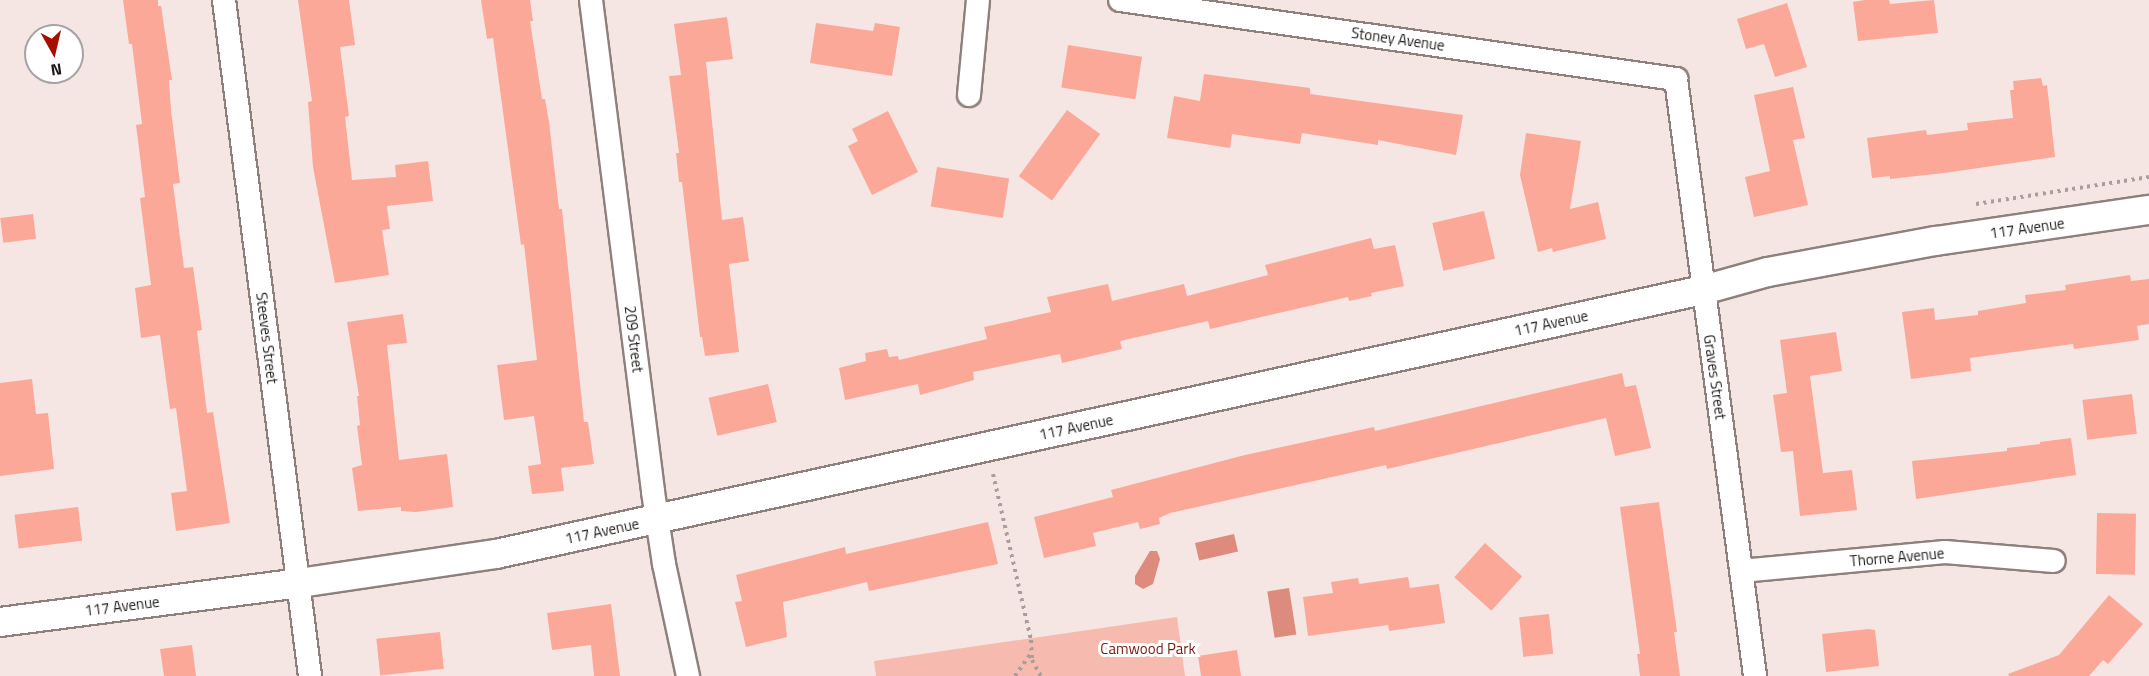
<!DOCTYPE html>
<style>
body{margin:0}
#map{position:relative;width:2149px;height:676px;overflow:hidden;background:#f6e6e3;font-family:"Titillium Web",sans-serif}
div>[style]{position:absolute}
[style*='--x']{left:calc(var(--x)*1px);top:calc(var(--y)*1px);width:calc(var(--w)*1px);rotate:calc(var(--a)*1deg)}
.green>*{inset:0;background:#f6baaf}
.water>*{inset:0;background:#dc8b7d;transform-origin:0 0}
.building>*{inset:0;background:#fba899;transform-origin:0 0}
.path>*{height:4px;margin-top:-2px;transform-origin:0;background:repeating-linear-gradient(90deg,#aa9e9c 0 3px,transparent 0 7.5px)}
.roads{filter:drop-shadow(2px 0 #8e807d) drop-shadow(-2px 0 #8e807d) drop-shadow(0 2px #8e807d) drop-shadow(0 -2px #8e807d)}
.minor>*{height:22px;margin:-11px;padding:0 11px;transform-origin:11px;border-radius:11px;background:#fff}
.tertiary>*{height:28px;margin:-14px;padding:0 14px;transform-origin:14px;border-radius:14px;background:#fff}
span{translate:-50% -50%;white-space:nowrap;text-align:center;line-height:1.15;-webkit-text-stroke:6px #fff;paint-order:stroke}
.street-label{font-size:15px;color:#1f1a19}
.park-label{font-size:15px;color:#7b1b10}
.north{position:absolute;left:24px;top:24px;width:60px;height:60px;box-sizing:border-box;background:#fff;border:2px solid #a5a3a3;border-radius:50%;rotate:172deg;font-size:16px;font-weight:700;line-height:24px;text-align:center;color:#1f1a19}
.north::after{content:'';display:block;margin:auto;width:21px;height:27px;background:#a40f00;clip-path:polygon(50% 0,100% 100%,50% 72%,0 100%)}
</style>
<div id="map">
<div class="green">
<div style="clip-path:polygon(1177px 617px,1185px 676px,876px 676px,874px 661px)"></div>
</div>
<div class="water">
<div style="left:1234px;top:534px;width:18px;height:40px;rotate:77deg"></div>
<div style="clip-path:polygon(1150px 551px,1157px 551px,1160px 559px,1153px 584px,1143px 589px,1135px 584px,1135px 576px)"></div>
<div style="left:1289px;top:588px;width:47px;height:22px;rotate:81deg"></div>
</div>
<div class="building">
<div style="clip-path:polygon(123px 0,158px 0,158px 6px,161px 6px,172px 80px,169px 80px,171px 110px,180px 183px,173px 184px,184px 268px,193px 267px,202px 330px,197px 331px,207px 413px,213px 412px,230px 523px,176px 531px,171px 493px,187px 491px,176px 408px,170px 409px,160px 335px,141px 338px,135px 288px,151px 285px,140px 198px,145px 197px,136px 125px,142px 124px,132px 44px,129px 44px)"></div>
<div style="clip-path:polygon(298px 0,349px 0,355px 45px,340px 47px,349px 116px,345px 117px,352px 180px,396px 177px,395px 165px,428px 161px,433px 201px,387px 206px,390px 229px,382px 230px,389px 275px,335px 283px,313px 167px,308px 102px,312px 101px)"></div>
<div style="clip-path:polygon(481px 0,530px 0,533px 21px,530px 21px,542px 99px,545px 99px,549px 122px,559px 209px,562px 209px,584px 422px,588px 422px,594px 464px,561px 468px,564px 491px,532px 494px,528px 466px,541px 464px,534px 416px,504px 420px,497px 365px,537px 360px,524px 244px,521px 245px,493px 38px,487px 39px)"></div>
<div style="clip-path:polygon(1865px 0,1889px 0,1890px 4px,1934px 0,1938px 33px,1858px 41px,1853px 2px)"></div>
<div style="clip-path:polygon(1787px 3px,1807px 67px,1775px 77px,1764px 44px,1746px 49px,1737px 19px)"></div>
<div style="clip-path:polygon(727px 17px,733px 59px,706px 62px,722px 220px,743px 217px,749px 261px,729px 264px,739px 352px,705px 356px,702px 337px,700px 337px,682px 182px,679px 182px,676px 153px,679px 153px,669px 76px,681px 75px,674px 24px)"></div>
<div style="clip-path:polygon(816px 23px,873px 31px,875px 23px,900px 27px,892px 76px,810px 63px)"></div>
<div style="left:1068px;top:45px;width:75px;height:43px;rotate:9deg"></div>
<div style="clip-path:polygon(1204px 74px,1310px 88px,1310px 94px,1463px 115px,1456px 155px,1378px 140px,1378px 145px,1302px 133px,1300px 144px,1232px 134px,1230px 148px,1167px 138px,1174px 96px,1200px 101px)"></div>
<div style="clip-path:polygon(2041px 78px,2043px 86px,2047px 85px,2055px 157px,1944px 173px,1890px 179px,1890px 176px,1872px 178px,1867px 138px,1926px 130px,1927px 135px,1968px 130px,1967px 123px,2013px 118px,2010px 90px,2014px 90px,2013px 81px)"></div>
<div style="clip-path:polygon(1793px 87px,1805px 138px,1793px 140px,1808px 205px,1754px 217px,1745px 177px,1770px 171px,1754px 95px)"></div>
<div style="left:1067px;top:110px;width:41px;height:82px;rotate:36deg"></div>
<div style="clip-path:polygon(888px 111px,918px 172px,872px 195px,848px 146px,858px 141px,852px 129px)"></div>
<div style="clip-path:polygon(1526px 133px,1581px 141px,1570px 209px,1598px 202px,1606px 239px,1553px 252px,1552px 248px,1538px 252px,1520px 175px)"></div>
<div style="left:937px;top:167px;width:73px;height:40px;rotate:9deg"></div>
<div style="left:1484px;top:211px;width:49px;height:53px;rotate:77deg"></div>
<div style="left:33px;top:214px;width:25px;height:33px;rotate:83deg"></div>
<div style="clip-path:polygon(1371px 238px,1374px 249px,1395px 245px,1404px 286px,1371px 293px,1372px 296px,1349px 301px,1348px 297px,1210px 329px,1208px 321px,1120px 341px,1122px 349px,1062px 363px,1060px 354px,973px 372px,974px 380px,920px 395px,918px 384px,845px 400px,839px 368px,866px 361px,865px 353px,887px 349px,889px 357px,898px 356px,899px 360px,987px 339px,984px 327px,1051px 312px,1047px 297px,1108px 284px,1112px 301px,1184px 284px,1187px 296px,1268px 275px,1265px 265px)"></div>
<div style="clip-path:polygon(2130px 275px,2131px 281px,2149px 279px,2149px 324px,2137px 326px,2139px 340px,2074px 349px,2073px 344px,1970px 358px,1971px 371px,1911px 379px,1902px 312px,1934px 308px,1935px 320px,1978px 315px,1978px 311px,2026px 303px,2025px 295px,2066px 290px,2065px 285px)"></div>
<div style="clip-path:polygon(403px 314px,407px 343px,387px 345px,399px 460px,447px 454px,453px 507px,416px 512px,401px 511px,401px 507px,358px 511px,352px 468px,362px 465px,357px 426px,360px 425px,357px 396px,359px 396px,347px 322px)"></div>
<div style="clip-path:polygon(1836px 332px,1842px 371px,1810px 376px,1823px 473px,1852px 470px,1857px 510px,1800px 516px,1793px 451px,1781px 452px,1773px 395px,1787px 393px,1780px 340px)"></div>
<div style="clip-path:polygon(1622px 373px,1625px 387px,1636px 385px,1651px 448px,1615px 456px,1606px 418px,1387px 469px,1386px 465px,1170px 513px,1159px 518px,1160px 524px,1140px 529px,1138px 522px,1093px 533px,1096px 546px,1044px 558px,1034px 517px,1113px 497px,1111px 490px,1245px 455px,1374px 427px,1375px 431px)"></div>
<div style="clip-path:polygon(32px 379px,36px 414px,48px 413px,54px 469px,0 476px,0 383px)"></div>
<div style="left:768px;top:384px;width:39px;height:61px;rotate:77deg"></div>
<div style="left:2132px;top:394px;width:40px;height:50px;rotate:83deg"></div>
<div style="clip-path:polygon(2071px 438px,2076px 475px,1916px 499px,1912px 461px,2007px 451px,2007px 448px,2040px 444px,2040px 442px)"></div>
<div style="clip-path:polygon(1659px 502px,1677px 632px,1674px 632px,1680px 676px,1640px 676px,1637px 654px,1640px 654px,1620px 507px)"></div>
<div style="left:78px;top:507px;width:34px;height:64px;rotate:83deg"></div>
<div style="left:2097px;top:513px;width:39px;height:61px;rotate:1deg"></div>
<div style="clip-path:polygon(988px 522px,998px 564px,869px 591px,867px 582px,783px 602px,787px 637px,746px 647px,735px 602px,742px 601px,736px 575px,845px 547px,846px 554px)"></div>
<div style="left:1485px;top:543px;width:50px;height:46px;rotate:42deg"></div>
<div style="clip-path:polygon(1408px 577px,1410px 588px,1439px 584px,1445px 623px,1389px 631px,1388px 625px,1308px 636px,1303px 597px,1333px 593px,1331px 582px,1358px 578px,1359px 584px)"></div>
<div style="clip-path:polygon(2109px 595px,2143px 624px,2108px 664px,2103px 660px,2089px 676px,2009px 676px,2008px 674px,2059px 655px)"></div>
<div style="clip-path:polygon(611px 604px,620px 676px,594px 676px,591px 645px,552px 650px,547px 613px)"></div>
<div style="left:1549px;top:614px;width:40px;height:30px;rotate:84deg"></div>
<div style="clip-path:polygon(1869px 629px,1875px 630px,1879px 666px,1826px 672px,1822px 634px)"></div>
<div style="left:440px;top:632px;width:37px;height:64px;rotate:84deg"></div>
<div style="clip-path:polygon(192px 645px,196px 676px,164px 676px,160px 649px)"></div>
<div style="clip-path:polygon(1237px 650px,1241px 676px,1201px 676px,1198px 656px)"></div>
</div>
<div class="path">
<div style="--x:1976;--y:204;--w:175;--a:-8.9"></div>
<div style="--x:993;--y:474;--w:170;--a:77.1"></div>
<div style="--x:1031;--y:640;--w:20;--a:87"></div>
<div style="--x:1032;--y:660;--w:18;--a:61"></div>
<div style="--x:1015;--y:676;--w:28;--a:-55"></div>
</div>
<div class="roads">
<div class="minor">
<div style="--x:224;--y:0;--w:681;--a:82.75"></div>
<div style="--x:591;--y:0;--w:496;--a:82.8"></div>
<div style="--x:653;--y:492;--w:73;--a:81.3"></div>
<div style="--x:664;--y:564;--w:115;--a:77.9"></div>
<div style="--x:1120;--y:0;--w:562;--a:8.09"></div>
<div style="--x:1676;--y:79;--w:602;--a:82.46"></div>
<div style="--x:969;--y:95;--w:95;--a:-84.6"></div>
<div style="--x:1741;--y:571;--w:205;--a:-5.3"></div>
<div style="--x:1945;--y:552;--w:109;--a:4.7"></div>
</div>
<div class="tertiary">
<div style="--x:0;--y:622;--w:302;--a:-7.4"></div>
<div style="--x:299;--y:583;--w:199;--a:-8.4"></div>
<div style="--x:496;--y:554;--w:1236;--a:-12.34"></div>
<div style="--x:1703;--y:290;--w:67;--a:-15.5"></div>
<div style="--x:1768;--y:272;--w:171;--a:-10.5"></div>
<div style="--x:1936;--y:241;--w:215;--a:-8.3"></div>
</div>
</div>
<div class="street-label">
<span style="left:1398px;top:39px;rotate:8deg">Stoney Avenue</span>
<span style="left:2027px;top:228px;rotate:-8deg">117 Avenue</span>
<span style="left:1551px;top:323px;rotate:-12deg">117 Avenue</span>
<span style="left:267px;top:338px;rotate:83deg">Steeves Street</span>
<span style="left:634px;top:339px;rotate:83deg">209 Street</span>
<span style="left:1715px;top:377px;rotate:82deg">Graves Street</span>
<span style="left:1076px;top:427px;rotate:-12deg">117 Avenue</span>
<span style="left:602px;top:531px;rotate:-12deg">117 Avenue</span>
<span style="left:1897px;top:557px;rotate:-5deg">Thorne Avenue</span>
<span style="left:122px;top:606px;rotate:-7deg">117 Avenue</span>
</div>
<div class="park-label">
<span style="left:1148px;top:649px">Camwood Park</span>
</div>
<div class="north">N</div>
</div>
